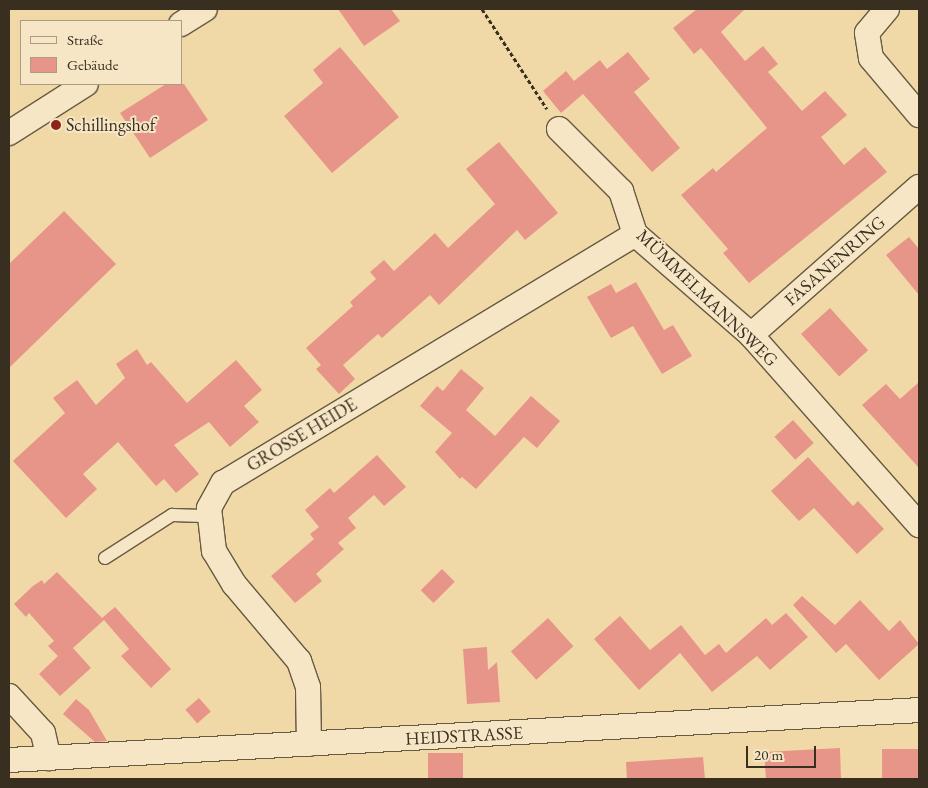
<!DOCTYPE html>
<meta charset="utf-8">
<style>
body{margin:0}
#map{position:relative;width:928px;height:788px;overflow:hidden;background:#f1d9a7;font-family:"EB Garamond",serif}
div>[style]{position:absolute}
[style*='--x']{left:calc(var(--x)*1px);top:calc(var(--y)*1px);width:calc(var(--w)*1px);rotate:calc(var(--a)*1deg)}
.building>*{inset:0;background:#e89589;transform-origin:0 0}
.path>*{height:3px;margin-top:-1.5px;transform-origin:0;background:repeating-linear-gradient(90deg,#392f20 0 4px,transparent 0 6.5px)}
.roads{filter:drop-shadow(1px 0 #675a42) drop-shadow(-1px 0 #675a42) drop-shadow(0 1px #675a42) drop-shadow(0 -1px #675a42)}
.service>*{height:12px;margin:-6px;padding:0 6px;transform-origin:6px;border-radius:6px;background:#f6e6c6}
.minor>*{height:24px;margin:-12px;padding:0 12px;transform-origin:12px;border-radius:12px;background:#f6e6c6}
.dots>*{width:14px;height:14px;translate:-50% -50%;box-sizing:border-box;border:2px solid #f6e6c6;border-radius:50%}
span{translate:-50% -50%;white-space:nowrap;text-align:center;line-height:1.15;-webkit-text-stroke:4px #f6e6c6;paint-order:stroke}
.poi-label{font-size:18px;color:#392f20}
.left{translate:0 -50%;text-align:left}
.street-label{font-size:18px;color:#392f20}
.frame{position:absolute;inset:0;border:10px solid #392f20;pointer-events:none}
.legend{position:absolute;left:20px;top:20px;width:162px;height:65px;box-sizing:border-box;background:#f6e6c6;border:1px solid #aa9d84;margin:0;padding:6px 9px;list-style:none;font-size:15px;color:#392f20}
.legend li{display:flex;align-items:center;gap:10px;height:25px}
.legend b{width:25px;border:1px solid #aa9d84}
.scale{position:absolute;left:746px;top:746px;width:70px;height:22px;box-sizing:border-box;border:2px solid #392f20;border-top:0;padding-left:6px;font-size:15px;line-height:18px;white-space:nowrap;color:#392f20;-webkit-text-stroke:4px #f6e6c6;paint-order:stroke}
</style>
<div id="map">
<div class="building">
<div style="clip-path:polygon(338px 9px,391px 9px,400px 21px,364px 46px)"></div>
<div style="clip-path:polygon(697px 9px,745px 9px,721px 32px,745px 61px,763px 46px,778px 64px,768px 72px,802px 111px,825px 91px,847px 115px,821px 137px,844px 165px,865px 147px,887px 172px,749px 283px,723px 253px,728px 249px,681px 195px,713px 168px,716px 172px,767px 128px,701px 48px,694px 54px,673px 28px)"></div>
<div style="clip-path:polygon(340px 47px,399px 117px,332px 173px,284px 116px,323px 83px,313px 70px)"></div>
<div style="clip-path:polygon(628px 52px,650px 79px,634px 92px,680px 148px,652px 172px,583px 94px,561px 113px,543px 91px,566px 71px,574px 81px,600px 60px,607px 69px)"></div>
<div style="clip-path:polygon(166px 84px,184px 84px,208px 120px,150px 158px,120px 113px)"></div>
<div style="clip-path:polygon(499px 142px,558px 213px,525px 240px,517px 230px,439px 305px,430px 295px,382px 338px,378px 334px,343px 365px,355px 379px,339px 394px,316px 369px,321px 365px,306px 348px,353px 306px,350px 302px,376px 279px,370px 272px,384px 260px,394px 271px,435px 233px,448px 248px,495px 204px,466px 169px)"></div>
<div style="clip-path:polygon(64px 211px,116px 264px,9px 368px,9px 264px)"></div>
<div style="clip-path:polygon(909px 237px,919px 249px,919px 295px,886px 255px)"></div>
<div style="clip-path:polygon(636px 282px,664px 330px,673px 325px,692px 356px,662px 374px,633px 326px,611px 338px,587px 297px,611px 284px,616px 293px)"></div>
<div style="left:830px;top:308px;width:57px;height:39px;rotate:48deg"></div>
<div style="clip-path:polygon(137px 349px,147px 365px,151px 362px,187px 403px,236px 360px,262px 390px,244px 406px,259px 422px,230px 447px,209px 422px,174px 445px,199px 474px,176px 493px,164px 479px,156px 486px,118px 442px,83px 474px,97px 489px,66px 518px,13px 461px,65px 413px,53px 398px,77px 380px,96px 405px,125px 378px,116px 364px)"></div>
<div style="clip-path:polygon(461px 369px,484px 388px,466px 410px,495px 436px,531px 396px,560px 421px,537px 448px,524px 437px,476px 489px,462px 477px,460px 479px,435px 452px,452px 433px,420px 406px,437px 386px,443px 391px)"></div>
<div style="clip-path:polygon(919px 382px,919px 468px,862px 405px,886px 384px,900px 399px)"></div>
<div style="left:793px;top:420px;width:31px;height:25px;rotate:48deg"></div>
<div style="clip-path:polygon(377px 455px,406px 487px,384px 506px,374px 495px,348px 518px,356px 528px,338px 543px,344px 549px,316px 574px,322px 581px,295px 603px,271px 576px,314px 539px,310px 534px,319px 527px,305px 510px,330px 488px,334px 493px)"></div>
<div style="clip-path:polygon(808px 457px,853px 506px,858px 501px,884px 529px,857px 554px,814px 508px,799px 521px,771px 491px)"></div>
<div style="left:442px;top:569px;width:18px;height:30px;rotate:45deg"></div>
<div style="clip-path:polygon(57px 572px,102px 618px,115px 607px,171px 669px,151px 688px,121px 656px,129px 649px,104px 620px,73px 648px,91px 668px,60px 696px,39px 674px,58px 656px,48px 646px,54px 641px,29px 613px,26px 617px,14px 604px,33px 586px,42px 580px,44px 584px)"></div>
<div style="clip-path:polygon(802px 596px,835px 625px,860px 600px,889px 631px,900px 620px,919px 644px,879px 680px,846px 644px,836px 653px,793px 605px)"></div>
<div style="clip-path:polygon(786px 613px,808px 637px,770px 670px,757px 656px,712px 692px,680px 653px,639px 690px,594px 639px,620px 616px,650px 650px,681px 625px,705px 655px,719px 644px,726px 653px,766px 618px,772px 625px)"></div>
<div style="left:548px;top:618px;width:38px;height:50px;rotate:48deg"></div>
<div style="clip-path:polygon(487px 647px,488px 670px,497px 662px,500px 702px,467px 704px,463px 649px)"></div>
<div style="left:199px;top:698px;width:18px;height:18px;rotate:49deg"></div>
<div style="clip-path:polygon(76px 699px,89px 710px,107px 741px,95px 742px,63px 714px)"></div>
<div style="clip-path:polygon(840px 748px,841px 779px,766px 779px,764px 752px)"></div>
<div style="left:919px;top:749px;width:30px;height:37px;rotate:90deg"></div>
<div style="left:428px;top:753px;width:35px;height:26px"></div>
<div style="clip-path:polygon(703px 757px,705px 779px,627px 779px,626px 762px)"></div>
</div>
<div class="path">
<div style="--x:482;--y:9;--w:119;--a:57"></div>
</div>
<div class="roads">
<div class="service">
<div style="--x:105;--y:558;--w:80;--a:-32.7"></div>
<div style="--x:172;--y:515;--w:38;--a:2"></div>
</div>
<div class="minor">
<div style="--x:887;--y:9;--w:31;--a:130"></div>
<div style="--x:867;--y:33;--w:25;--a:81"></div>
<div style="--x:871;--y:58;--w:75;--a:49.9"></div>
<div style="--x:181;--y:24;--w:28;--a:-32"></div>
<div style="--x:559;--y:129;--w:88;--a:45"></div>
<div style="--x:621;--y:191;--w:45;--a:72"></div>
<div style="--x:635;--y:234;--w:154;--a:41"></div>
<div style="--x:751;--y:335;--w:254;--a:48.5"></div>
<div style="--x:9;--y:133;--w:91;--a:-32.5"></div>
<div style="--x:751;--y:335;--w:224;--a:-41.4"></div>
<div style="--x:9;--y:696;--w:50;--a:47.4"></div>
<div style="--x:43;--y:733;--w:26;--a:77"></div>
<div style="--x:309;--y:744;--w:57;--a:-91"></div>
<div style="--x:308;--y:687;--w:28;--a:-109"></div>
<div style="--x:299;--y:661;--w:101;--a:-130.2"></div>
<div style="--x:234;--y:584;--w:39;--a:-121"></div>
<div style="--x:214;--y:551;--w:43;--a:-96.6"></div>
<div style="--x:209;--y:508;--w:29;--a:-61"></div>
<div style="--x:223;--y:483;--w:481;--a:-31.1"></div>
<div style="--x:9;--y:760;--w:911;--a:-3.14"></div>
</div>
</div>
<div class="dots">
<div style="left:56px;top:125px;background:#8f2418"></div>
</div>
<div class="poi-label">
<span class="left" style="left:66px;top:125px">Schillingshof</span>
</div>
<div class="street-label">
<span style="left:835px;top:261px;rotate:-41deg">FASANENRING</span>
<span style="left:707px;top:298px;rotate:44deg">MÜMMELMANNSWEG</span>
<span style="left:302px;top:435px;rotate:-31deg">GROSSE HEIDE</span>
<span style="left:464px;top:736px;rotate:-3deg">HEIDSTRASSE</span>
</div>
<div class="frame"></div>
<ul class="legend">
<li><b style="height:6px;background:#f6e6c6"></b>Straße</li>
<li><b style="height:14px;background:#e89589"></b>Gebäude</li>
</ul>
<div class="scale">20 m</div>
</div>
